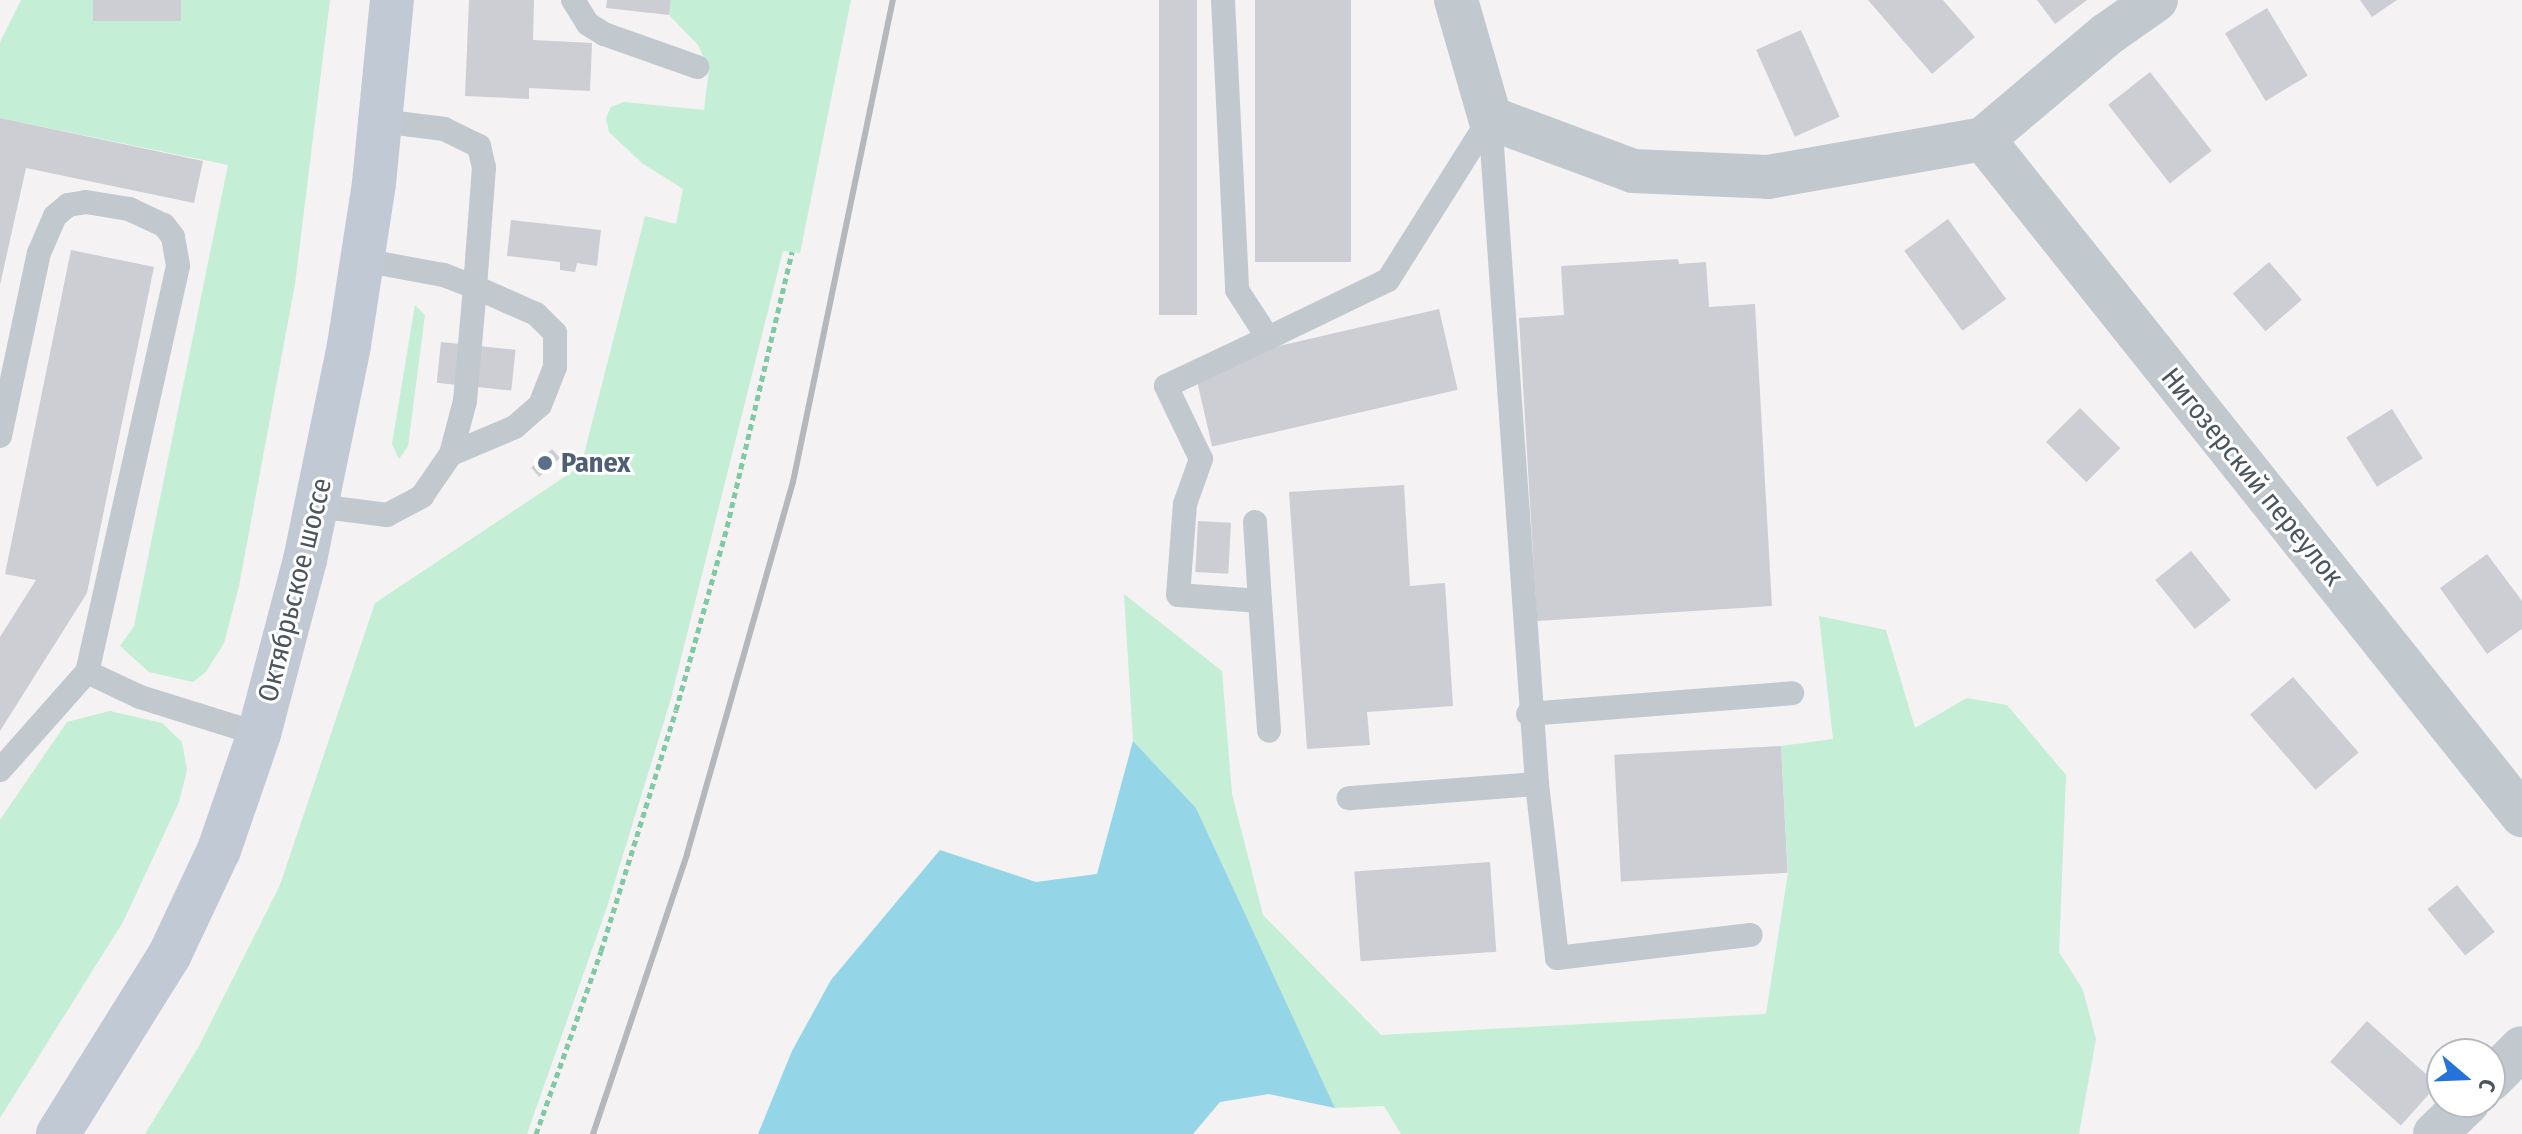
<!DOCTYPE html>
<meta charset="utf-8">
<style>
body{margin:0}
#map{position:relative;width:2522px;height:1134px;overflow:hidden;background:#f4f2f2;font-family:"Fira Sans Condensed",sans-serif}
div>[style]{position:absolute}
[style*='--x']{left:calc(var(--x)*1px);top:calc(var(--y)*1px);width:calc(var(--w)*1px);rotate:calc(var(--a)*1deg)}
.green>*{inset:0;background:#c4eed5}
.water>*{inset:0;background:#94d5e8}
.building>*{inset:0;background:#ccced4;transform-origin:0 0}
.path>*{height:5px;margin-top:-2.5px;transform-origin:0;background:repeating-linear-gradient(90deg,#7ecaa5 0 6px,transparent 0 10px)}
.lane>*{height:24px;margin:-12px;padding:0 12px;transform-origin:12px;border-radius:12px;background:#c1c9cf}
.street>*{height:44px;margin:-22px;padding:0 22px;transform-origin:22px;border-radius:22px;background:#c1c9cf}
.secondary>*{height:44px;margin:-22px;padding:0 22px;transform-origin:22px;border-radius:22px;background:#c1cad4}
.rail>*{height:6px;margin:-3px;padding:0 3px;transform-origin:3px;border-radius:3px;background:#b4b7bc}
.dots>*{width:22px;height:22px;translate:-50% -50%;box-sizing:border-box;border:4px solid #fff;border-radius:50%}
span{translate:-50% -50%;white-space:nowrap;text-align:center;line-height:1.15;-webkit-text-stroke:6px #fff;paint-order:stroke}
.service-label{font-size:28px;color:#4e5e75;font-weight:700}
.left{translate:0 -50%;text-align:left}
.street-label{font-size:28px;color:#4b555e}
.north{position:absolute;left:2426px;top:1038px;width:80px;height:80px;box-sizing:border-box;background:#fff;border:2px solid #b7bbbf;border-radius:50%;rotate:109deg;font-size:22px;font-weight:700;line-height:32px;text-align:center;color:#4b555e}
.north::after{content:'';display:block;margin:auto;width:28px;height:36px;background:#2572db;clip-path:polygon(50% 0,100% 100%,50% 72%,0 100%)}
</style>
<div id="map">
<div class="green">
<div style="clip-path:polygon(21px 0,93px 0,94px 21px,181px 20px,181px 0,330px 0,295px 284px,239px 586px,224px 643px,206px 672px,193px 682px,149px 672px,120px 646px,134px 626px,228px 165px,0 118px,0 42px)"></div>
<div style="clip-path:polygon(671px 0,851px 0,800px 253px,783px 251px,670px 702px,607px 907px,527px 1134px,145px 1134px,198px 1048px,280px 885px,375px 603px,581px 466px,645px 216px,676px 224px,683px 189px,642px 163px,609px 132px,606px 118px,611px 107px,624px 102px,704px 110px,709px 69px,698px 45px,669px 15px)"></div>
<div style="clip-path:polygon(415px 305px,425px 315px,408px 446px,399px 459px,392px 444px)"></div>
<div style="clip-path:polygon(1124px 594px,1222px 671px,1232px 794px,1263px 915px,1381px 1035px,1766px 1014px,1788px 873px,1781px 746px,1833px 739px,1819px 616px,1886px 630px,1915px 728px,1967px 698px,2007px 705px,2066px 775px,2059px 952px,2083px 990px,2096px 1039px,2079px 1134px,1401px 1134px,1384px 1106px,1335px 1108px,1196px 808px,1133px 741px)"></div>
<div style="clip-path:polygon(110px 711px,162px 723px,182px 742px,187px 770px,179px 802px,123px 922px,0 1118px,0 820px,67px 722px)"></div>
</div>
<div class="water">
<div style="clip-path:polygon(1133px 741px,1196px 808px,1335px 1108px,1269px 1094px,1220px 1102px,1193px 1134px,758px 1134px,792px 1051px,831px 980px,940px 850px,1036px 882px,1097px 874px)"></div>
</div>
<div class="building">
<div style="left:93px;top:0;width:88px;height:21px"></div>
<div style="clip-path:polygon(469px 0,534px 0,533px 40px,592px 43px,590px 91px,529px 88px,529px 99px,465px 96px)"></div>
<div style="clip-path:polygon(607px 0,671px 0,669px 15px,606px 8px)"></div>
<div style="left:1159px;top:0;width:38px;height:315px"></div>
<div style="left:1255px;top:0;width:96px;height:262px"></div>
<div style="clip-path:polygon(1868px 0,1943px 0,1975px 37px,1932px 74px)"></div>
<div style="clip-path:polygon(2037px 0,2087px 0,2055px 24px)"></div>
<div style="clip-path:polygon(2360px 0,2397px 0,2372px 17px)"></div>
<div style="left:2267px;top:8px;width:79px;height:49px;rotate:59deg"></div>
<div style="left:1801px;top:30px;width:95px;height:49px;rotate:66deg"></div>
<div style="left:2150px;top:72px;width:100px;height:53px;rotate:52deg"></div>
<div style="clip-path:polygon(0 118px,203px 161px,194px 203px,26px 168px,0 285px)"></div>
<div style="left:1948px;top:219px;width:99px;height:54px;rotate:54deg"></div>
<div style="clip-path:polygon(511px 220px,601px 230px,597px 266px,577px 263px,575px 272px,560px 270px,560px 262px,507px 256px)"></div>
<div style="clip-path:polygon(71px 250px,154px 267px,87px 593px,0 731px,0 637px,36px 580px,5px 574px)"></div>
<div style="clip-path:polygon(1678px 259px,1679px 264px,1706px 262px,1709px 307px,1755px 304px,1772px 606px,1537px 621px,1519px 318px,1564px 315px,1561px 266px)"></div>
<div style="left:2269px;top:262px;width:50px;height:48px;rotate:49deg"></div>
<div style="left:1439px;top:309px;width:83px;height:252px;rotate:77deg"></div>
<div style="left:441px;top:342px;width:75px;height:41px;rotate:6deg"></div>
<div style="left:2080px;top:408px;width:57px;height:48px;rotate:45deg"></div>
<div style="left:2392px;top:409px;width:58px;height:54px;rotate:58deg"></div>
<div style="left:552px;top:449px;width:12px;height:28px;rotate:48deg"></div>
<div style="clip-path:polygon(1404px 485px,1410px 586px,1445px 583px,1453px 706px,1367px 712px,1370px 745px,1307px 749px,1289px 492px)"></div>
<div style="left:1198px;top:521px;width:33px;height:51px;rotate:3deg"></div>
<div style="left:2191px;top:551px;width:63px;height:46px;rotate:51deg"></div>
<div style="clip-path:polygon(2487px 554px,2522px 601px,2522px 629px,2487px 654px,2440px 588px)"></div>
<div style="left:2293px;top:677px;width:100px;height:57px;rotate:49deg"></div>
<div style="left:1781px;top:746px;width:127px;height:167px;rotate:87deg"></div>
<div style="left:1490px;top:862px;width:90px;height:136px;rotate:86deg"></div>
<div style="left:2457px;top:885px;width:60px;height:38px;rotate:51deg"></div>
<div style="left:2367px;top:1021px;width:95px;height:55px;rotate:42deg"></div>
</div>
<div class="path">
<div style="--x:536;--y:1134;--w:194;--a:-70.4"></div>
<div style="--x:601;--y:951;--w:252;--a:-72.7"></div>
<div style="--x:676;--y:710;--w:190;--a:-74.4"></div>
<div style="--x:727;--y:527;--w:283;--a:-76.7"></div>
</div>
<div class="lane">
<div style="--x:573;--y:0;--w:28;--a:58"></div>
<div style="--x:588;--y:24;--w:19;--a:32"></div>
<div style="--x:604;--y:34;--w:99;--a:19.5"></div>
<div style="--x:1223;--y:0;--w:290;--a:87.2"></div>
<div style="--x:1237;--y:290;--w:57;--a:57.1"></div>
<div style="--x:1268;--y:338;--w:133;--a:-25.8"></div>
<div style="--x:1388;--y:280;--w:191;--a:-57.8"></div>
<div style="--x:1490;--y:118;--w:668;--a:85.96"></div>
<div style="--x:1537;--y:784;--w:189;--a:175.7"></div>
<div style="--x:381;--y:121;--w:64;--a:7.2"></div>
<div style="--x:444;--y:129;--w:39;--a:26"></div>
<div style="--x:479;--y:146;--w:22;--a:77"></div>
<div style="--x:484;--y:167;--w:120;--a:94.3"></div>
<div style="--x:475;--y:287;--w:67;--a:23.9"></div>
<div style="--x:536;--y:314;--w:27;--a:45"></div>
<div style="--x:555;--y:333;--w:34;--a:90"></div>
<div style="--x:555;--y:367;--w:41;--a:111.5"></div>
<div style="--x:540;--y:405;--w:33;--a:139"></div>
<div style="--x:515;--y:427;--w:69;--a:157.1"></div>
<div style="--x:0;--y:436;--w:187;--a:-78"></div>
<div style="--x:39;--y:253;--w:40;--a:-66.6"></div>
<div style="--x:55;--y:216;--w:17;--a:-40"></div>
<div style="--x:68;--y:205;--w:18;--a:-9"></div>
<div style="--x:86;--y:202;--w:44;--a:9.2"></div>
<div style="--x:129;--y:209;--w:38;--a:25"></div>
<div style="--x:164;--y:225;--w:15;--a:53"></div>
<div style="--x:173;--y:237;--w:29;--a:80"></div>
<div style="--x:178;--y:266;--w:416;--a:102.6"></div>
<div style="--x:317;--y:506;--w:71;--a:7.3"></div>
<div style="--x:387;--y:515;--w:40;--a:-28"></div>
<div style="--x:422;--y:496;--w:51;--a:-55.4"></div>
<div style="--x:451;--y:454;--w:55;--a:-75.2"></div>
<div style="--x:465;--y:401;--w:114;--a:-85"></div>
<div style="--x:475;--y:287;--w:34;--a:-159"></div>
<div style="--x:443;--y:275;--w:82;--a:-169.5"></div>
<div style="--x:1255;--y:522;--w:79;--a:86.4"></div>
<div style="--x:1260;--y:601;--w:82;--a:-175.8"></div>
<div style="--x:1178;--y:595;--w:91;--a:-85.6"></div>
<div style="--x:1185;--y:504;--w:48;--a:-70.4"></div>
<div style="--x:1201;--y:459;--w:81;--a:-115.6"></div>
<div style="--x:1166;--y:386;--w:113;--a:-25.2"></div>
<div style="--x:1260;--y:601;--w:130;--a:86"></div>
<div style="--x:1528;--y:714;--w:265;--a:-4.5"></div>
<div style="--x:0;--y:770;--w:131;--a:-48.4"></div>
<div style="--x:87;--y:672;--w:59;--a:25.3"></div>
<div style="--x:140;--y:697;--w:125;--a:17.3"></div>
<div style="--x:1537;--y:784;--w:175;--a:83.4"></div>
<div style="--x:1557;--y:958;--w:195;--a:-6.8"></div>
</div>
<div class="street">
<div style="--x:1456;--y:0;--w:123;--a:73.9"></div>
<div style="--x:1490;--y:118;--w:153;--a:20.3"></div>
<div style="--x:1633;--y:171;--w:135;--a:2.5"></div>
<div style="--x:1768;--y:177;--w:218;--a:-10"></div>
<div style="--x:1983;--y:139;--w:161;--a:-40.2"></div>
<div style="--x:2106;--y:35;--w:61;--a:-35"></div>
<div style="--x:1983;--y:139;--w:865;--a:51.43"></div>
<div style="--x:2490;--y:1080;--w:45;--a:-45"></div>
<div style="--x:2435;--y:1134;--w:46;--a:-44.1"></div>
</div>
<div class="secondary">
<div style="--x:58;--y:1134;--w:212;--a:-58.1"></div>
<div style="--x:170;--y:954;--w:115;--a:-64.8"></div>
<div style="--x:219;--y:850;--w:123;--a:-71"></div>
<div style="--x:259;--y:734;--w:180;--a:-75.2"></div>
<div style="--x:305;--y:560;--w:219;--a:-78.4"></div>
<div style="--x:349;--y:345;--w:164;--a:-81.2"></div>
<div style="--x:374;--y:183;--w:184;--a:-84.4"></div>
</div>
<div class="rail">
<div style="--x:593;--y:1134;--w:295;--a:-71.4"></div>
<div style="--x:687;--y:854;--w:387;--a:-74.1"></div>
<div style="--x:793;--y:482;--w:492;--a:-78.3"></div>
</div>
<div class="dots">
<div style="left:545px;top:463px;background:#5c6f8a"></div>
</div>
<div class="service-label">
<span class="left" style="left:561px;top:463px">Panex</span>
</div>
<div class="street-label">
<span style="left:2252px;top:477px;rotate:51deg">Нигозерский переулок</span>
<span style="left:295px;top:590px;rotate:-76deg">Октябрьское шоссе</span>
</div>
<div class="north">С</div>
</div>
